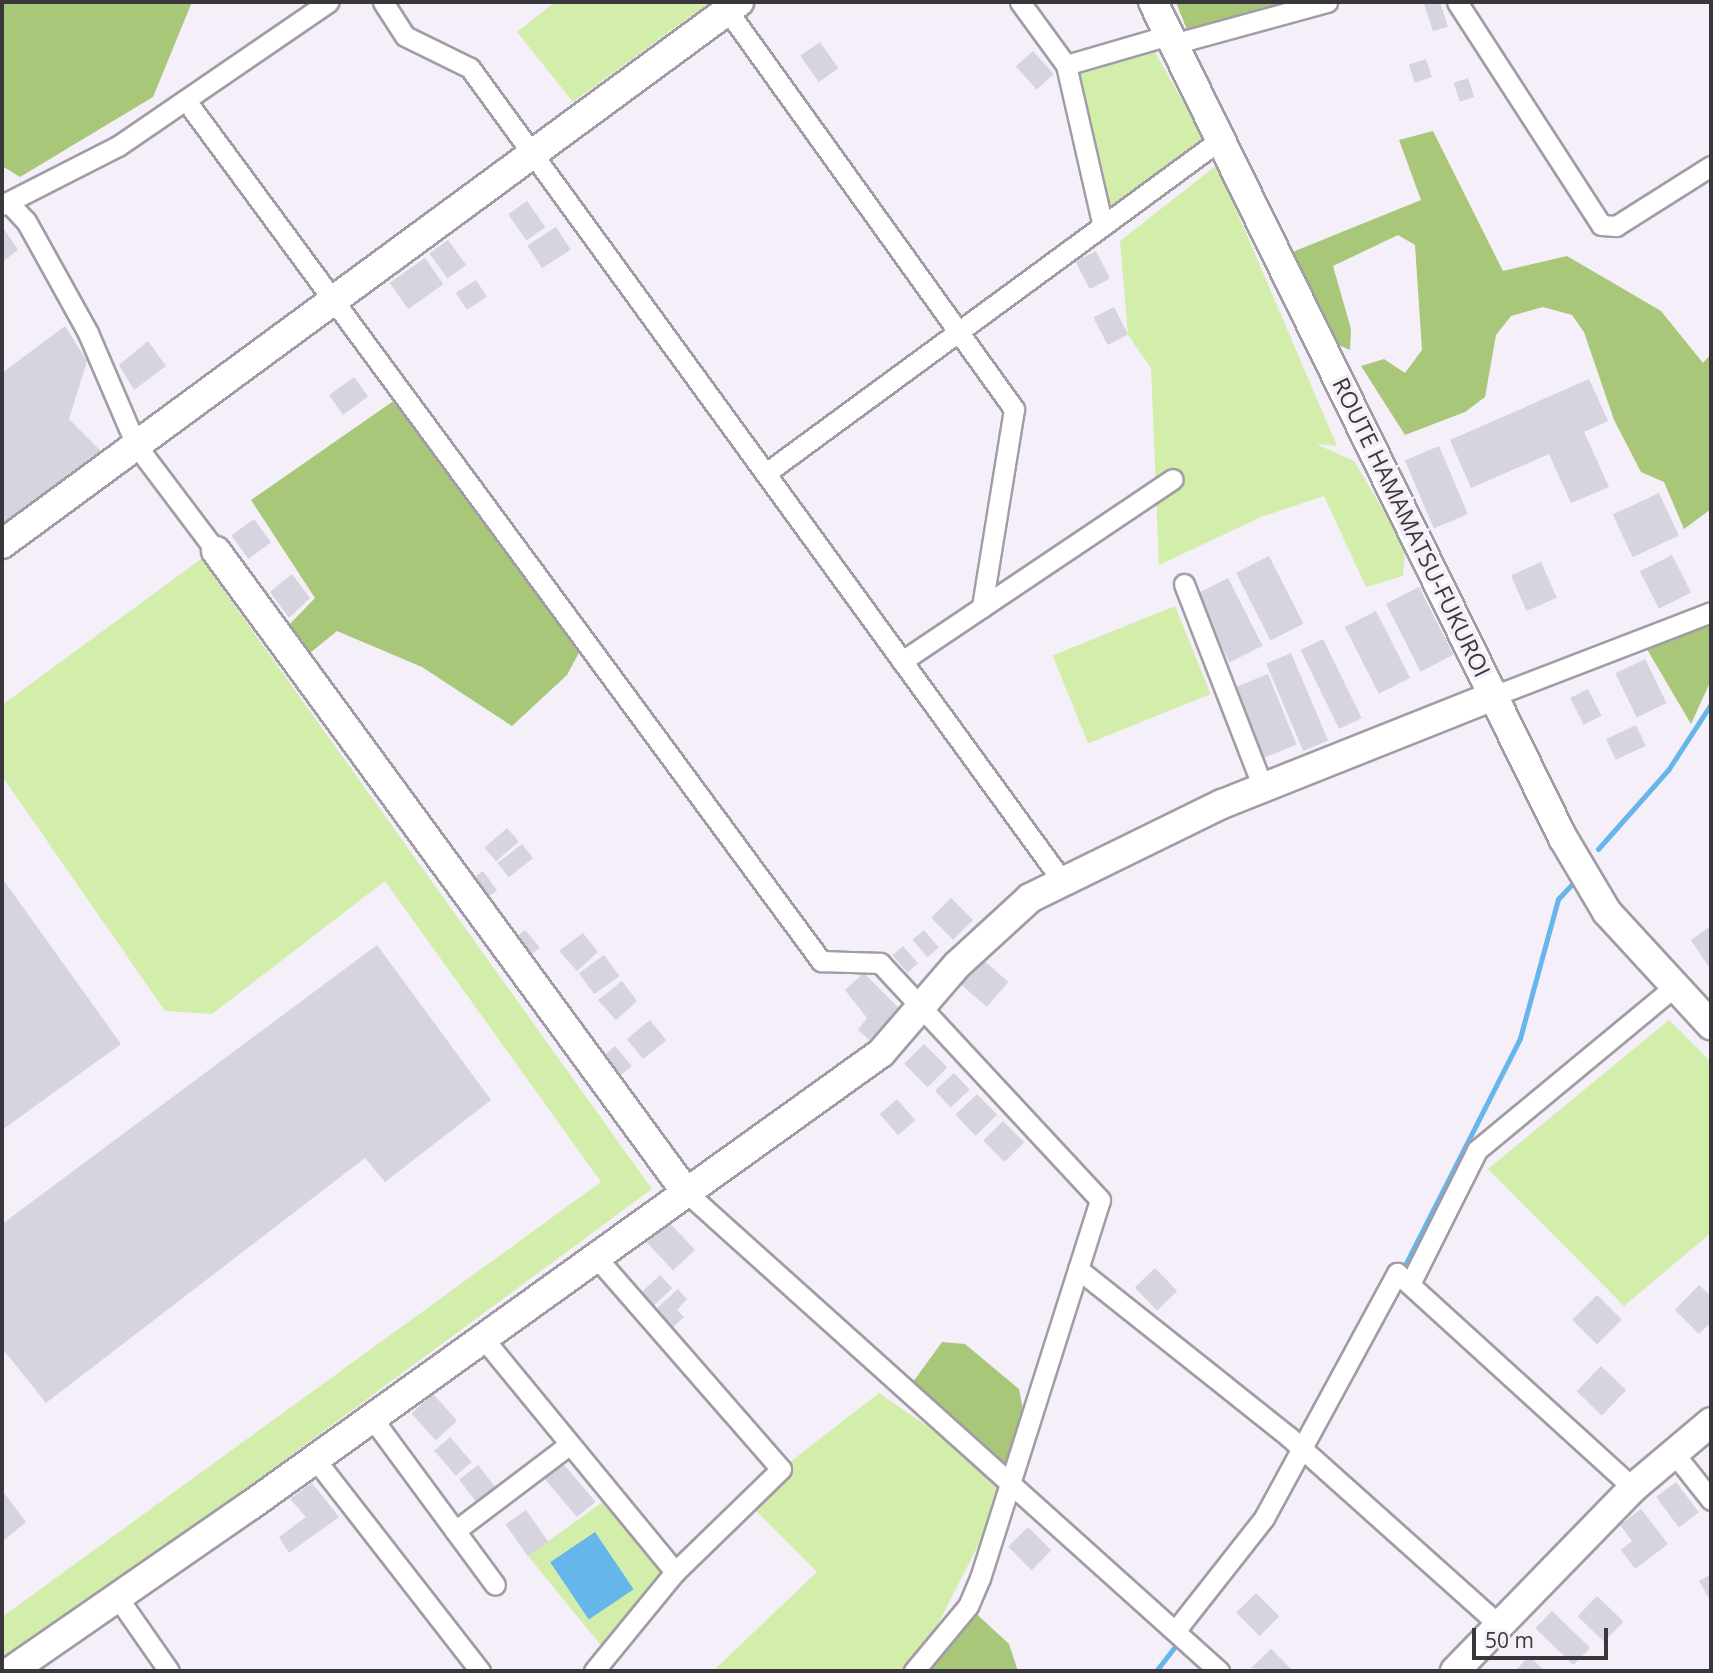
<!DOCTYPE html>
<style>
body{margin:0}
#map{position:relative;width:1713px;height:1673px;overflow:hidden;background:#f5eff9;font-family:"Open Sans",sans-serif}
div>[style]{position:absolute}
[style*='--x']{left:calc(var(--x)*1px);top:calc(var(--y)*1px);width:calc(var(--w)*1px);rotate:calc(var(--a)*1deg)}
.green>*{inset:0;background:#d2eeaa;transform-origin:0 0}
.forest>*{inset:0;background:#a8c778}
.water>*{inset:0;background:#66b5eb;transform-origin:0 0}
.stream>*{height:5px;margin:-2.5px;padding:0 2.5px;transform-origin:2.5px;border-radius:2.5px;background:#66b5eb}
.building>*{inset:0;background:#d6d4de;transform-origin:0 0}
.roads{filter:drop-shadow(2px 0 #a19ca5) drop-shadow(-2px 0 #a19ca5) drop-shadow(0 2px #a19ca5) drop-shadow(0 -2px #a19ca5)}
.street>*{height:19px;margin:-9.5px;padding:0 9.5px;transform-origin:9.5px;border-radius:9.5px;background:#fff}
.secondary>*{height:28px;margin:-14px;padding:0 14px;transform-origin:14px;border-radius:14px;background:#fff}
span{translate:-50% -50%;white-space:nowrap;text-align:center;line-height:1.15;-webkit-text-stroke:7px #f5eff9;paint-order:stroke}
.street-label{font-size:23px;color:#39373b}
.frame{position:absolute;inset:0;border:4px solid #39373b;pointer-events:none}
.scale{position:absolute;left:1472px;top:1628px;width:136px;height:32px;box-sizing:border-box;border:4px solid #39373b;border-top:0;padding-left:9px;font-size:21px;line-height:24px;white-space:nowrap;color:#39373b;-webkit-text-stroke:5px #f5eff9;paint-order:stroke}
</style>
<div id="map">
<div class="green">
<div style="clip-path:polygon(555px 2px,710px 2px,573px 102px,517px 32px)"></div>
<div style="clip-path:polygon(1154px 50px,1209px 148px,1113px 218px,1066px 65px)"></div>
<div style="clip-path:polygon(1217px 165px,1337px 446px,1316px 444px,1354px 461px,1405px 547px,1403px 576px,1366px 587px,1324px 496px,1261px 517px,1159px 565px,1151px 368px,1128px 335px,1120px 241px)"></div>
<div style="clip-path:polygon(201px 559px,652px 1189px,2px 1668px,2px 1617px,601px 1182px,385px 881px,212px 1014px,165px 1011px,2px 776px,2px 705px)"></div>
<div style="left:1175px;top:606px;width:95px;height:132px;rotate:68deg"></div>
<div style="clip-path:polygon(1669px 1020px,1711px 1062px,1711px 1233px,1624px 1306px,1488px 1169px)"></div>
<div style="clip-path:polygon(879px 1393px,1010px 1483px,915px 1669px,713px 1671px,817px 1572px,747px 1502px,781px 1469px)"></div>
<div style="clip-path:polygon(612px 1495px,675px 1572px,608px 1654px,528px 1556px)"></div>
</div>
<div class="forest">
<div style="clip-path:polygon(2px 2px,192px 2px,153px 97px,20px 177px,2px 166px)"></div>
<div style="clip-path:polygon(1176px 2px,1309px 2px,1187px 30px)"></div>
<div style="clip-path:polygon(1433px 131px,1503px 271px,1567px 256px,1661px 311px,1703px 363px,1711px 354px,1711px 509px,1684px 529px,1664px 482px,1641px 472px,1614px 420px,1584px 332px,1572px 315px,1543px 307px,1511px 316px,1496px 335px,1485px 397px,1465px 412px,1405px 435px,1361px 366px,1384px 359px,1405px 373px,1422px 350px,1415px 245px,1398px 235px,1333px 266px,1351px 329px,1350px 350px,1334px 343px,1290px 253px,1421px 200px,1399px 140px)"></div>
<div style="clip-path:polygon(392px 402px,411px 404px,582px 647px,567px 675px,512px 726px,422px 667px,337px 631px,305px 657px,286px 628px,315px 598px,251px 500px)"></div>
<div style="clip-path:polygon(1711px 612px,1711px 680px,1691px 724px,1641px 639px)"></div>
<div style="clip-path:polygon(942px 1342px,965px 1344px,1019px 1389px,1027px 1430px,1005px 1469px,913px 1382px)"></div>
<div style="clip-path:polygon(968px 1606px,1009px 1644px,1018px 1671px,916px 1671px)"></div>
</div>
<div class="water">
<div style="left:595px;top:1532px;width:69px;height:54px;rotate:56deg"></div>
</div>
<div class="stream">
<div style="--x:1598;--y:849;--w:106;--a:-48.5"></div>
<div style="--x:1668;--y:770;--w:79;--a:-56.9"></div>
<div style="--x:1401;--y:1273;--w:263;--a:-63.1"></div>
<div style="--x:1520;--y:1038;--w:144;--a:-74.7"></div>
<div style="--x:1558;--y:899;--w:19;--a:-47"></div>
<div style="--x:1281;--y:1506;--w:46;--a:-61.2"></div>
<div style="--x:1156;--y:1671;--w:176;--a:-52.2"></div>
</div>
<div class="building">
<div style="clip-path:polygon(1440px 2px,1448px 27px,1433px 31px,1424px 4px)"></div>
<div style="left:820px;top:42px;width:32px;height:24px;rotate:55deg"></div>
<div style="left:1033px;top:51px;width:31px;height:23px;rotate:48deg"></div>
<div style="left:1426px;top:59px;width:19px;height:18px;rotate:72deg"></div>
<div style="left:1468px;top:78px;width:20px;height:15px;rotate:72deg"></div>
<div style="left:527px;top:201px;width:32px;height:23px;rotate:55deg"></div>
<div style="clip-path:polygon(2px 226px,18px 250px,2px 262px)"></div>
<div style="left:556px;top:227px;width:27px;height:34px;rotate:57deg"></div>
<div style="left:448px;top:240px;width:31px;height:23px;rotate:54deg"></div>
<div style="left:1096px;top:251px;width:31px;height:23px;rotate:63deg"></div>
<div style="left:425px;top:258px;width:32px;height:43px;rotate:55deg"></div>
<div style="left:476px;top:280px;width:20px;height:24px;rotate:57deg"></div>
<div style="left:1114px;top:307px;width:31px;height:23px;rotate:63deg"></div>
<div style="clip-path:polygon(65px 326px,87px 361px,69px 419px,101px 451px,2px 525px,2px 373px)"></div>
<div style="clip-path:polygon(148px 341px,166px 366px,134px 390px,119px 365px)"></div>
<div style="left:354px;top:377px;width:24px;height:31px;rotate:54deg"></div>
<div style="clip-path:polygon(1589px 379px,1608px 421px,1584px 432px,1609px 487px,1571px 503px,1549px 454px,1471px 488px,1450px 440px)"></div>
<div style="left:1439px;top:446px;width:74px;height:37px;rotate:67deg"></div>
<div style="left:1659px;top:493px;width:47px;height:51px;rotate:65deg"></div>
<div style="left:254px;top:519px;width:29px;height:28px;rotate:54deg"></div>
<div style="left:1672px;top:555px;width:42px;height:36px;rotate:63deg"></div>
<div style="left:1269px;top:556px;width:76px;height:37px;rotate:63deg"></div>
<div style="left:1541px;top:562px;width:39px;height:33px;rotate:66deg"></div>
<div style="clip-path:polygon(292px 574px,310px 598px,289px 618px,270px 592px)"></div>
<div style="left:1228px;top:578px;width:76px;height:37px;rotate:63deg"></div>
<div style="left:1419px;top:587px;width:76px;height:37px;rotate:63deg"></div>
<div style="left:1376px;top:611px;width:75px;height:35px;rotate:63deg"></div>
<div style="left:1323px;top:639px;width:88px;height:25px;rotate:64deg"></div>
<div style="left:1291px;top:653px;width:95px;height:27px;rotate:67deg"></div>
<div style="left:1645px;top:659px;width:49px;height:33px;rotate:64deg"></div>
<div style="left:1268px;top:674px;width:76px;height:36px;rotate:68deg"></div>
<div style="left:1588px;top:689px;width:30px;height:20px;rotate:63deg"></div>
<div style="left:1636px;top:725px;width:23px;height:33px;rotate:65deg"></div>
<div style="left:507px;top:828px;width:18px;height:30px;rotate:49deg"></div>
<div style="left:522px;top:844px;width:18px;height:31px;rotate:52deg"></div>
<div style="left:483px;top:871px;width:24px;height:15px;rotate:54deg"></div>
<div style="clip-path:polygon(2px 878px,121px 1044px,2px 1130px)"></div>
<div style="left:951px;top:898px;width:31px;height:28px;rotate:45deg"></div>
<div style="clip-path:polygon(1711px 926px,1711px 970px,1691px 940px)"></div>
<div style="left:525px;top:930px;width:23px;height:14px;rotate:50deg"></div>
<div style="left:924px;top:930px;width:23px;height:15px;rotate:50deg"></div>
<div style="clip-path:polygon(583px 933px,598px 952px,577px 971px,559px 951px)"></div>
<div style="clip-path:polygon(377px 945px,491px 1100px,385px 1182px,365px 1158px,46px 1403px,2px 1348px,2px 1224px)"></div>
<div style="left:903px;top:946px;width:23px;height:14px;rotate:49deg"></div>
<div style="left:604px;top:955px;width:26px;height:31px;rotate:54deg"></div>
<div style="left:982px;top:959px;width:35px;height:33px;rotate:41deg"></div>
<div style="clip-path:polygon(864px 973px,902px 1011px,869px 1040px,858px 1030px,867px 1018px,845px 990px)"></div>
<div style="clip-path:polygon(622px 981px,637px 1001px,616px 1020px,598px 1000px)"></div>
<div style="left:650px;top:1020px;width:26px;height:30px;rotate:51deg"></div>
<div style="left:924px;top:1044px;width:33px;height:28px;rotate:45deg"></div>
<div style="left:615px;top:1046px;width:26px;height:22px;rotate:50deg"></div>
<div style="left:954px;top:1073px;width:23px;height:26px;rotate:47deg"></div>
<div style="left:977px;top:1094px;width:29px;height:30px;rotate:46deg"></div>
<div style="left:897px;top:1099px;width:28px;height:23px;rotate:49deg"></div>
<div style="left:1003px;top:1121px;width:30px;height:28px;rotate:45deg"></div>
<div style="left:667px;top:1220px;width:41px;height:30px;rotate:47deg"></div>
<div style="left:1155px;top:1268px;width:32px;height:28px;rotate:46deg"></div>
<div style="left:660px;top:1275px;width:18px;height:26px;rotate:47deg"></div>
<div style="clip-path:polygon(1699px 1285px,1711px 1296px,1711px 1322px,1699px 1334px,1675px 1310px)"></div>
<div style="clip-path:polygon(678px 1289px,687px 1299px,677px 1310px,684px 1317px,671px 1329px,654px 1311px)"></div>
<div style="left:1597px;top:1295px;width:35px;height:35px;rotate:45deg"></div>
<div style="left:1601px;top:1366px;width:35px;height:35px;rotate:44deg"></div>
<div style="left:433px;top:1394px;width:36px;height:29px;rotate:48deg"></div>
<div style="left:450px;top:1437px;width:33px;height:21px;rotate:49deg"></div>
<div style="left:562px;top:1462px;width:52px;height:24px;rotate:50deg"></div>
<div style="left:478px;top:1465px;width:29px;height:24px;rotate:52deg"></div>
<div style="left:1676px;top:1482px;width:38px;height:25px;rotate:53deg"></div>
<div style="clip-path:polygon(312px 1483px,339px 1517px,289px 1553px,279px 1537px,306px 1517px,290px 1499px)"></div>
<div style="clip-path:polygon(2px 1490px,26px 1522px,2px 1542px)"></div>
<div style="clip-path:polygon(1641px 1509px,1668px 1544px,1635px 1569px,1621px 1550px,1632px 1541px,1620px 1525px)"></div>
<div style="left:526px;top:1510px;width:39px;height:25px;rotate:55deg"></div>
<div style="left:1028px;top:1527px;width:33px;height:28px;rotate:45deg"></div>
<div style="clip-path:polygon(1711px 1574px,1711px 1602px,1699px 1581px)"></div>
<div style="left:1256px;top:1593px;width:33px;height:28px;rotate:45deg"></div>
<div style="left:1597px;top:1596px;width:37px;height:28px;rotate:44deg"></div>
<div style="left:1552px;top:1611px;width:53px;height:24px;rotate:44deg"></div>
<div style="clip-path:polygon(1271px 1649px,1293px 1671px,1251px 1668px)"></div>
<div style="clip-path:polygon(1529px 1656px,1545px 1671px,1515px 1671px)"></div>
</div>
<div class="roads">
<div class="street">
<div style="--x:383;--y:2;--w:40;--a:57.1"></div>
<div style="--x:405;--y:36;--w:72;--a:26.2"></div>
<div style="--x:470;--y:68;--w:1003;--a:53.92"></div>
<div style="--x:1020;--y:2;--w:78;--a:53.9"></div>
<div style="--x:1066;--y:65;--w:165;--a:77.1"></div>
<div style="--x:1457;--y:2;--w:265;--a:57.1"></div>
<div style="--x:1601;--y:225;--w:15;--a:4"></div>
<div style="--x:1616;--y:226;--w:112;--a:-32.3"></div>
<div style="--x:722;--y:3;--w:500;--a:54.28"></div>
<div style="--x:1014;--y:409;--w:201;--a:99.2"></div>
<div style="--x:1173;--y:44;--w:160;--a:-15.3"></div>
<div style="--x:1066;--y:65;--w:107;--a:-16.2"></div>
<div style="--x:187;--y:102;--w:1068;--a:53.57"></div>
<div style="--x:821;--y:961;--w:59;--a:1.9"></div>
<div style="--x:880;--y:963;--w:323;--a:47.1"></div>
<div style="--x:1100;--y:1200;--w:397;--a:107.6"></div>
<div style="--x:980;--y:1578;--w:30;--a:113"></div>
<div style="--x:968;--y:1606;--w:85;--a:129.7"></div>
<div style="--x:8;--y:202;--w:26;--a:47"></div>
<div style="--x:26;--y:221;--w:128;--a:61"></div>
<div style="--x:88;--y:333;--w:122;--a:66.8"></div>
<div style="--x:136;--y:445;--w:133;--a:53"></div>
<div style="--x:2;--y:205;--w:130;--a:-27"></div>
<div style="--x:118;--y:146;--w:255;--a:-34.4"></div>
<div style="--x:766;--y:473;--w:564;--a:-36.28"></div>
<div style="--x:1184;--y:584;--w:221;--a:68.8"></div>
<div style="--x:902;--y:661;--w:326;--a:-33.9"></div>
<div style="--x:1496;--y:695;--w:230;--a:-21.1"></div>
<div style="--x:686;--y:1192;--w:717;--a:41.95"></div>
<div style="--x:596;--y:1257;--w:281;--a:48.9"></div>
<div style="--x:781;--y:1469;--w:148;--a:135.8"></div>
<div style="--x:1078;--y:1269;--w:270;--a:38.5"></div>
<div style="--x:1289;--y:1437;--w:282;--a:41.8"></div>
<div style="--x:1411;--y:1282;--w:148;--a:-63.4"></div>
<div style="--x:1477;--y:1150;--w:256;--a:-39.6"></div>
<div style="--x:483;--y:1338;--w:303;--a:50.6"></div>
<div style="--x:675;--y:1572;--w:128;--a:129.3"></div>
<div style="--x:372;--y:1418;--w:207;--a:53.6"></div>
<div style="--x:1673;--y:1452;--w:61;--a:51.6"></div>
<div style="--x:315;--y:1459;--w:269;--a:52.1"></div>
<div style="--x:455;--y:1531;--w:144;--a:-37.1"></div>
<div style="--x:118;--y:1598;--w:89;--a:55.1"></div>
<div style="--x:1176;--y:1630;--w:142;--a:-51.8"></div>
<div style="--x:1264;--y:1518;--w:279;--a:-61.5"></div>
<div style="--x:1397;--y:1273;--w:319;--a:42.3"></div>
</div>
<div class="secondary">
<div style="--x:1153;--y:2;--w:931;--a:63.88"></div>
<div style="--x:1563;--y:838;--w:86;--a:59.3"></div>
<div style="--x:1607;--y:912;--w:154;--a:47.4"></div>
<div style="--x:2;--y:544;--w:915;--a:-36.33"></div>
<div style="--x:216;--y:551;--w:795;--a:53.75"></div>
<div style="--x:11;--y:1671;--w:292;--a:-34.7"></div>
<div style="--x:251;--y:1505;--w:775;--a:-35.66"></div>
<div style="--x:881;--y:1053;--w:116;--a:-49.2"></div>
<div style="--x:957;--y:965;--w:99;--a:-42.5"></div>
<div style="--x:1030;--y:898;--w:214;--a:-26.1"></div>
<div style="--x:1222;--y:804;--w:295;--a:-21.7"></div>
<div style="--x:1455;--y:1671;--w:255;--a:-45.8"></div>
<div style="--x:1633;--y:1488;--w:102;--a:-40.2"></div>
</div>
</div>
<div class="street-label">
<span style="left:1412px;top:527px;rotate:64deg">ROUTE HAMAMATSU-FUKUROI</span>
</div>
<div class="frame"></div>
<div class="scale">50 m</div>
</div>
